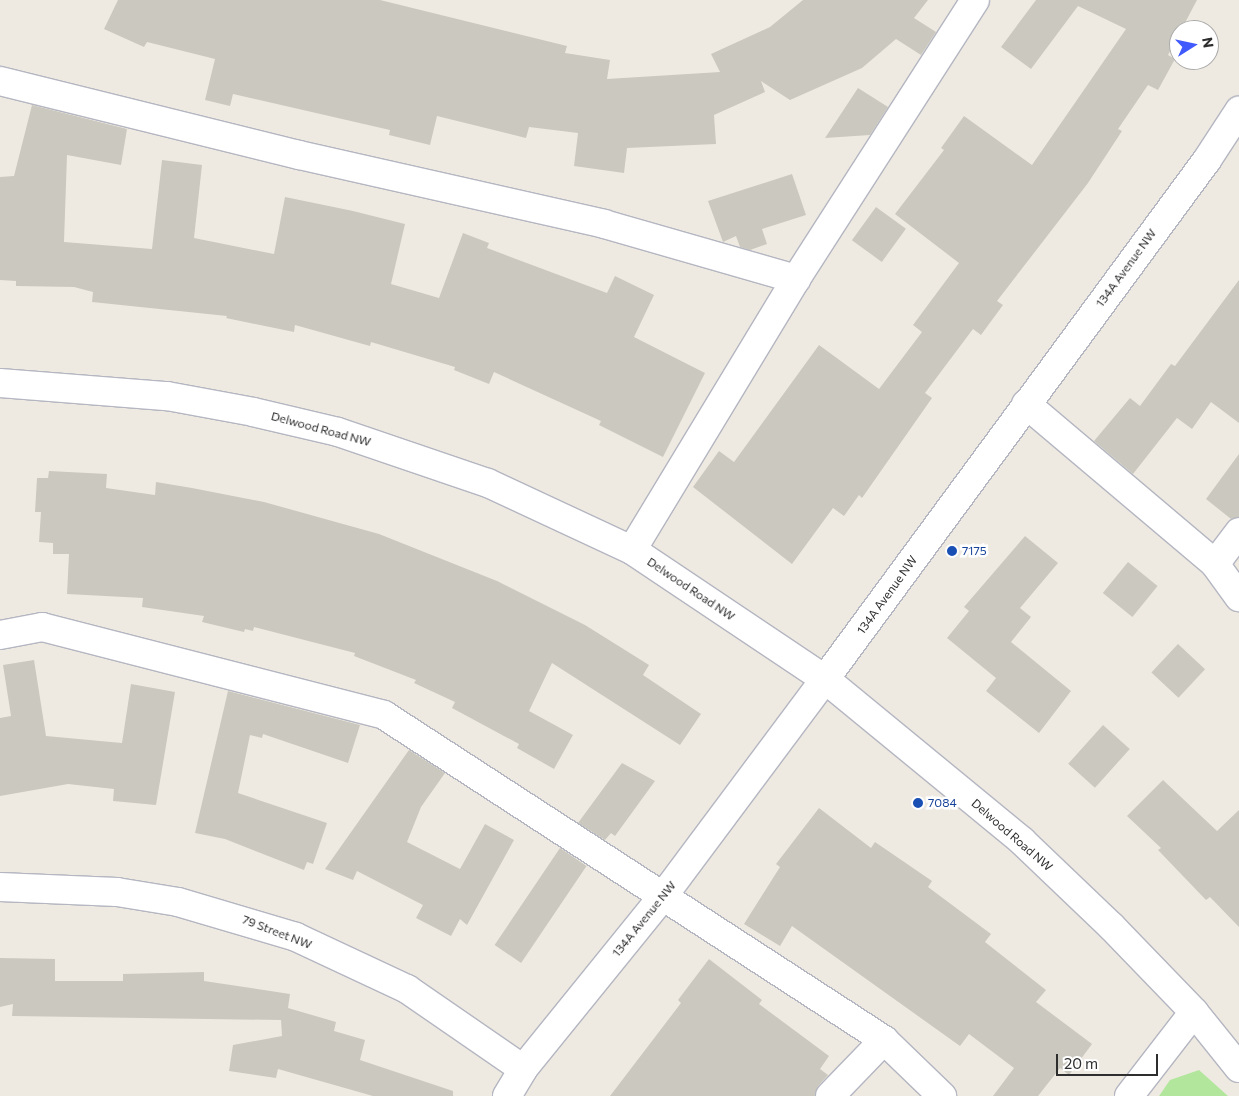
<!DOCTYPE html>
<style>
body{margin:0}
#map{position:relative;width:1239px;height:1096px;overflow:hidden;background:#efeae1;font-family:Commissioner,sans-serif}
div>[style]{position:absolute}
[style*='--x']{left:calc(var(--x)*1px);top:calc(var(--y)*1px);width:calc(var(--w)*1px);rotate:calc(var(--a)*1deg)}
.green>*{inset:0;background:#b2e69d}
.building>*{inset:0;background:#cbc8bf;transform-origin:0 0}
.roads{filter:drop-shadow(1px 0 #b4b6c1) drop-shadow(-1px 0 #b4b6c1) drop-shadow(0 1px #b4b6c1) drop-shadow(0 -1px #b4b6c1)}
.minor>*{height:28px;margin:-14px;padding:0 14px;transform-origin:14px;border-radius:14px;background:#fff}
.dots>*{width:14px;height:14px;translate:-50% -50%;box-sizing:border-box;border:2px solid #fff;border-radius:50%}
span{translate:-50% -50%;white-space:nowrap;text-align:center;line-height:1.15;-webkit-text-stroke:5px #fff;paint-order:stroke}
.street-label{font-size:12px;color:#2e2e2e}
.transit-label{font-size:12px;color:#164399}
.left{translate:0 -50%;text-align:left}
.north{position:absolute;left:1169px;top:20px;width:50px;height:50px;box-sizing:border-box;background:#fff;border:1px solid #ababab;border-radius:50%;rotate:80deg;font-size:14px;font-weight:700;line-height:20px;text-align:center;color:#2e2e2e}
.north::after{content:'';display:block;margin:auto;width:18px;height:22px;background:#405afd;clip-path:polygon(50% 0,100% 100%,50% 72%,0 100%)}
.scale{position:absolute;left:1056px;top:1054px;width:102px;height:22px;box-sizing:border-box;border:2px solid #2e2e2e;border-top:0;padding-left:6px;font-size:15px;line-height:18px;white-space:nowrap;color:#2e2e2e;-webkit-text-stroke:4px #fff;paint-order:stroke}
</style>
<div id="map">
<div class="green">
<div style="clip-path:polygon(1199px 1070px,1228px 1096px,1159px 1096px,1170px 1080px)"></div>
</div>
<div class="building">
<div style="clip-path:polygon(118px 0,380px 0,567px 46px,565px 53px,610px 60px,607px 79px,720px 72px,711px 54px,770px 27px,803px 0,928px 0,914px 18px,936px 32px,921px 55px,896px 39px,862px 68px,790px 100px,761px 81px,765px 92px,714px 115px,716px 144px,627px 148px,624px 173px,574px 166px,578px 133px,529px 127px,526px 138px,437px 116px,430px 145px,389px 135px,390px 130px,233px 94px,230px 106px,205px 100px,215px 59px,147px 42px,144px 47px,104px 29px)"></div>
<div style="clip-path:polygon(1036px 0,1197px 0,1168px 55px,1175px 59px,1158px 90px,1148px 85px,1118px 129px,1122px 131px,1088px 183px,997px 301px,1003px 305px,981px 335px,973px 329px,925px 393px,932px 398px,862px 498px,859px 495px,844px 516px,833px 508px,792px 564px,693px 487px,719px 451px,734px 462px,819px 345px,879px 389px,922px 332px,913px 325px,959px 263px,895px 214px,944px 150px,941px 148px,964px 116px,1032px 165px,1126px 29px,1078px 6px,1031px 69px,1001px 47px)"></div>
<div style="clip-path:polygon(858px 88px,888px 107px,870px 135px,825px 138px)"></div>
<div style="clip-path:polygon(32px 105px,127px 129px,121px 165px,67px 155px,64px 242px,152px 249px,162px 160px,202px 165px,194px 238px,274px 254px,285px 197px,353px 211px,405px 224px,391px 284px,439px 298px,463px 233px,489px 243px,487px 248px,607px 293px,615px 276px,654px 295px,634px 337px,705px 373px,663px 457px,599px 425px,601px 421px,494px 372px,489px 384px,454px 370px,455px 367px,371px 342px,370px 346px,295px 325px,294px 332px,226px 318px,227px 316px,92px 302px,93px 292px,74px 287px,16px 286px,16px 281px,0 280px,0 177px,14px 176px)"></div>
<div style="clip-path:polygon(792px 174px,806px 215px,762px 229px,767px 244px,750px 250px,740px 247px,736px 236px,723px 242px,708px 201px)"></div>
<div style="left:876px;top:207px;width:37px;height:41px;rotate:36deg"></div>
<div style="clip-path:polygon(1239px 280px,1239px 423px,1211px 402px,1192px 429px,1177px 418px,1133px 474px,1094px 441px,1130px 398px,1140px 406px,1171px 364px,1175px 366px)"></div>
<div style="clip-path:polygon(1239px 454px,1239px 517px,1231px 519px,1206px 499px)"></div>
<div style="clip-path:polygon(49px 471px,107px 474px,106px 488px,155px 495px,156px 482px,192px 488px,264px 502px,379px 534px,497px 581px,585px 625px,649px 665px,643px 675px,701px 714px,680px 745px,552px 663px,529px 711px,573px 735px,554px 769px,517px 748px,519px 744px,452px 708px,455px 702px,414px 683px,416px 680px,354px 656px,355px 653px,254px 627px,253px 631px,245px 629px,244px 632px,202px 622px,204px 616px,142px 607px,143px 598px,67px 594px,69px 554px,53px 554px,53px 543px,39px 542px,41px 512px,35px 512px,37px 478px,48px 478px)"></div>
<div style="clip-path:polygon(1025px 536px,1058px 563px,1020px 608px,1031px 617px,1011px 642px,1071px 691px,1039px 733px,986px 691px,996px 678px,947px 638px,969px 611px,964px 607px)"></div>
<div style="left:1128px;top:562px;width:38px;height:40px;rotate:39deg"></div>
<div style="left:1178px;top:644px;width:37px;height:39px;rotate:43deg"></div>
<div style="clip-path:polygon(34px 660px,46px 736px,122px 743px,131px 684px,175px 692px,156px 805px,113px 801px,114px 789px,68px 784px,0 796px,0 718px,11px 716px,3px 665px)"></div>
<div style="clip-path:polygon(228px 691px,360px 725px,348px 763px,263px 734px,262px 738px,250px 735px,238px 793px,327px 823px,313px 864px,307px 862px,304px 870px,225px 839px,195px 833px)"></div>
<div style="left:1103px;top:725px;width:36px;height:52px;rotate:42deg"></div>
<div style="clip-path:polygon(409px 750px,445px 773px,421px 807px,407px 842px,460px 869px,485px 824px,514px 840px,467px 925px,460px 919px,451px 936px,416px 918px,423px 905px,357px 871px,353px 880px,325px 869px)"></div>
<div style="clip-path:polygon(622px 763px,655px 781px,615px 836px,611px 833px,605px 840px,578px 823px)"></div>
<div style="clip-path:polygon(1163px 780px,1217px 831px,1239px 810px,1239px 927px,1210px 897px,1206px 900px,1158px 850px,1161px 848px,1127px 816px)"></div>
<div style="clip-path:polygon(819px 808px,871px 848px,875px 842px,932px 881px,928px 887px,991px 934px,985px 942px,1046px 990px,1036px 1002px,1092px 1044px,1069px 1075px,1060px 1068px,1038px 1096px,993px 1096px,1014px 1068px,969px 1034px,960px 1046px,792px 926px,780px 946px,744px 924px,780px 867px,776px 864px)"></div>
<div style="left:560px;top:848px;width:32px;height:117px;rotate:34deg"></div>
<div style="clip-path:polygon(0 958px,55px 959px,55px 981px,123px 981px,123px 974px,204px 972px,204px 981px,290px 994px,288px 1008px,336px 1022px,334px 1031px,365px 1040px,360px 1060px,453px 1091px,453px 1096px,373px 1096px,278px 1069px,276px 1078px,229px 1071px,233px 1045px,282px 1036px,281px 1020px,12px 1016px,13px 1004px,0 1007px)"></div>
<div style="clip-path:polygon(709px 959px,762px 1000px,759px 1004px,829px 1056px,820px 1069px,828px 1075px,818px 1086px,815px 1096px,610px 1096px,681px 1003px,678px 1000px)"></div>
</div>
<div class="roads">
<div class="minor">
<div style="--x:0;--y:81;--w:308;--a:13.9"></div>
<div style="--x:299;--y:155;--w:313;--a:12.7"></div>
<div style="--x:604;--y:224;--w:200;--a:16"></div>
<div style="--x:796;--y:279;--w:331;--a:-57.3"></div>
<div style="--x:0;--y:383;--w:168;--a:4.5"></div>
<div style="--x:167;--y:396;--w:87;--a:10.5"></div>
<div style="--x:253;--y:412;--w:87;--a:13.2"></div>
<div style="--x:338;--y:432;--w:158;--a:18.8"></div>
<div style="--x:488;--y:483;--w:159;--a:25"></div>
<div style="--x:632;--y:550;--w:232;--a:33.8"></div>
<div style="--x:825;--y:679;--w:255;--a:39.4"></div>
<div style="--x:1022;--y:841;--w:123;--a:43.7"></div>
<div style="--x:1111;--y:926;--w:120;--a:46"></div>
<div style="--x:1194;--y:1012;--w:72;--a:51.2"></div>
<div style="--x:1026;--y:404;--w:248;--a:40.2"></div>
<div style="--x:1215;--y:564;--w:41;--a:54"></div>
<div style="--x:632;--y:550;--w:317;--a:-58.8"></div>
<div style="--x:1215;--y:564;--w:40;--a:-53"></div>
<div style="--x:0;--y:635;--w:43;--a:-10.8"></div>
<div style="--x:42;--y:627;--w:353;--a:14.4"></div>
<div style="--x:384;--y:715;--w:596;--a:33.02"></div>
<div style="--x:884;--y:1040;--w:81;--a:44"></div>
<div style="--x:0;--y:887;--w:117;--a:2.4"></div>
<div style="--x:117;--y:892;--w:62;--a:9.3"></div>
<div style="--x:178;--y:902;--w:123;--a:16.5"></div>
<div style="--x:296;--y:937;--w:123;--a:25.1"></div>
<div style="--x:407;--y:989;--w:141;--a:34.6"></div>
<div style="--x:507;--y:1096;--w:31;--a:-59"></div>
<div style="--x:523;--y:1069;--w:224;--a:-51"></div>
<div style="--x:664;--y:895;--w:269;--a:-53.3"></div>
<div style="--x:825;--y:679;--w:644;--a:-53.65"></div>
<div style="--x:1207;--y:160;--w:59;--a:-56.9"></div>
<div style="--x:830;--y:1096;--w:78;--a:-46"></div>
<div style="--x:1129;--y:1096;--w:106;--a:-52.3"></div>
</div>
</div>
<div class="dots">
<div style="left:952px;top:551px;background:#1a4fb4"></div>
<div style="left:918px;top:803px;background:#1a4fb4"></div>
</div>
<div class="street-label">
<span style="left:1126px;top:268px;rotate:-54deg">134A Avenue NW</span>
<span style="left:321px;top:429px;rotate:15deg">Delwood Road NW</span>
<span style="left:691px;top:589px;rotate:34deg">Delwood Road NW</span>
<span style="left:887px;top:595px;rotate:-54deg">134A Avenue NW</span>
<span style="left:1012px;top:835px;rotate:41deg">Delwood Road NW</span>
<span style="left:644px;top:919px;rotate:-51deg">134A Avenue NW</span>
<span style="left:277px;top:932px;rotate:21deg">79 Street NW</span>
</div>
<div class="transit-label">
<span class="left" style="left:962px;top:551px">7175</span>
<span class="left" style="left:928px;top:803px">7084</span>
</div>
<div class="north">N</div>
<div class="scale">20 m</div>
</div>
